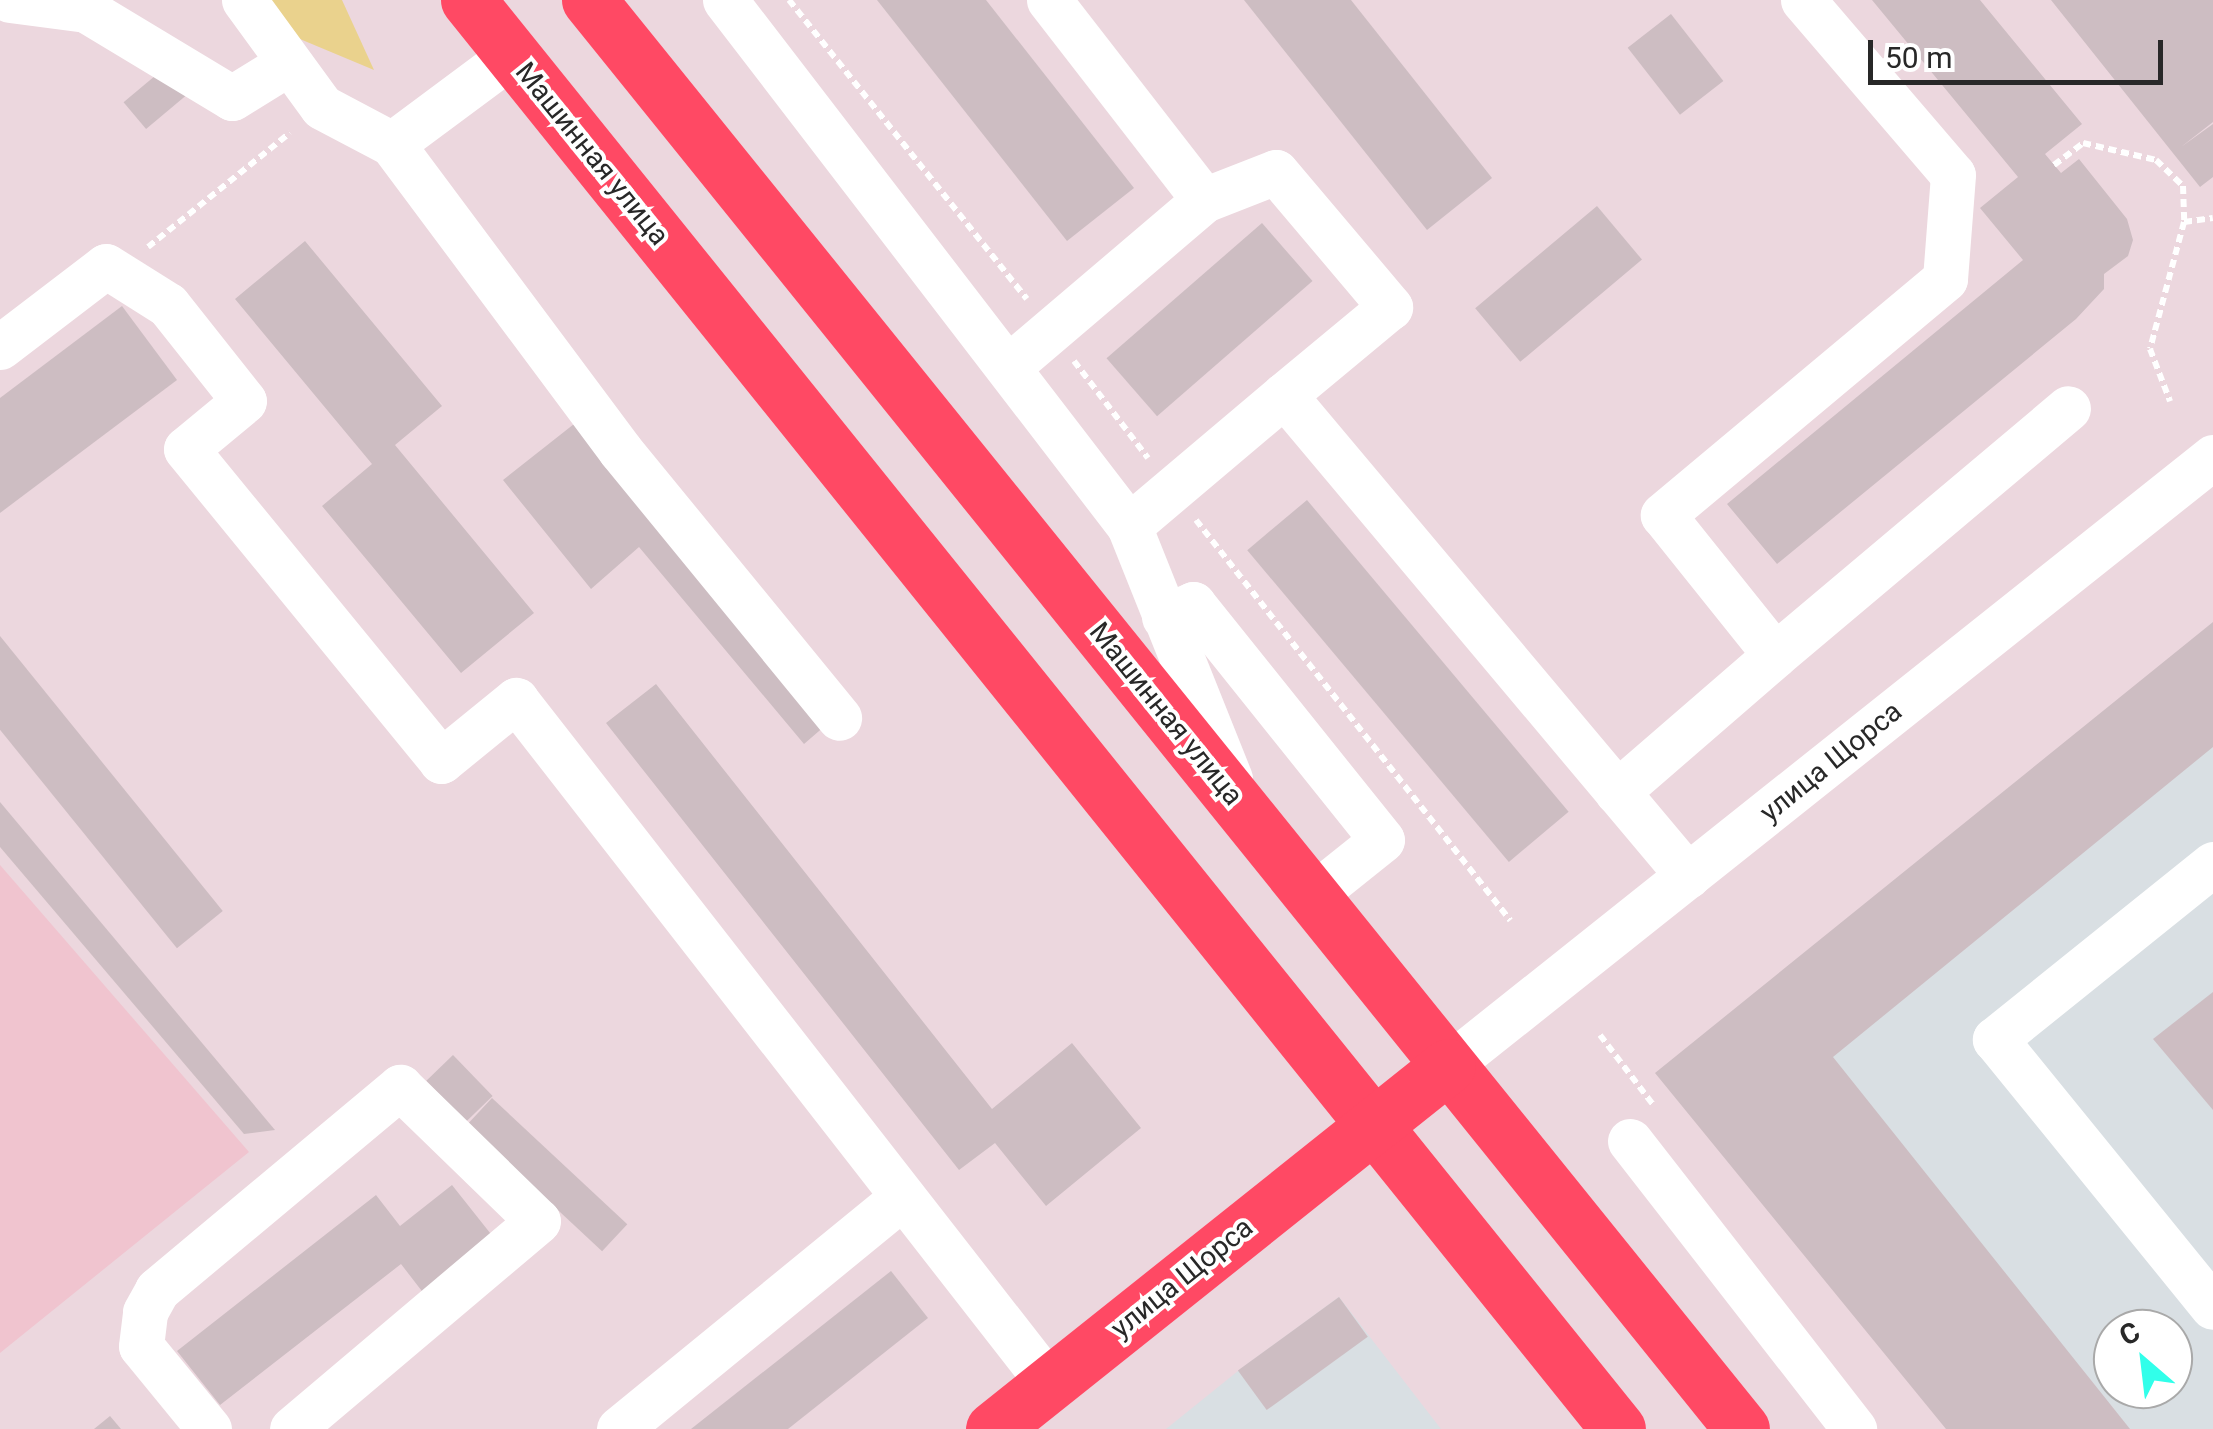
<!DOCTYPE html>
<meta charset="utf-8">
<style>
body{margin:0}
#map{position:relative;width:2213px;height:1429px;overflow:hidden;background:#ecd7de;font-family:Roboto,sans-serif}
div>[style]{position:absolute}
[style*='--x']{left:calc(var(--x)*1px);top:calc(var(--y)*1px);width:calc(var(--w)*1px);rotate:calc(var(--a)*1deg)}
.industrial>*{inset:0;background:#d9dfe3}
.education>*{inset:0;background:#f0c4cf}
.green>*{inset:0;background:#ead28d}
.building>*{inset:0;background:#cdbdc2;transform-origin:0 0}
.path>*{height:6px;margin-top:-3px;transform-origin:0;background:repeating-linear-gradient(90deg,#fff 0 8px,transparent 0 13px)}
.minor>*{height:45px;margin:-22.5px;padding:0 22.5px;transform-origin:22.5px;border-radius:22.5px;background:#fff}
.major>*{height:55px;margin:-27.5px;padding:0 27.5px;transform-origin:27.5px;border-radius:27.5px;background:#ff4964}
span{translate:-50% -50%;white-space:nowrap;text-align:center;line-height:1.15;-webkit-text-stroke:8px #fff;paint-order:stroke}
.street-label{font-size:28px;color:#282828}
.north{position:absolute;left:2093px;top:1309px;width:100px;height:100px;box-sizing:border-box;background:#fff;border:2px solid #a9a9a9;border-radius:50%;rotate:332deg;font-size:28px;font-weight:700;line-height:40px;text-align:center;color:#282828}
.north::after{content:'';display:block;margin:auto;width:35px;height:45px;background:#31ffea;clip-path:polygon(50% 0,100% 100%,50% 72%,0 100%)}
.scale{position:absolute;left:1868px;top:40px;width:295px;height:45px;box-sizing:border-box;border:5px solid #282828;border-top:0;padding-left:12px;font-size:30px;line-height:35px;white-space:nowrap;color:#282828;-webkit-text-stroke:8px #fff;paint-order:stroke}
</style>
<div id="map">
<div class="industrial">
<div style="clip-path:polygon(evenodd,2213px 747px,2213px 1429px,1946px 1429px,1771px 980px,2213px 747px,2113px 1329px,2173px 1329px,2173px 1389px,2113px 1389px,2113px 1329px)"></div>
<div style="clip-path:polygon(1339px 1297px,1441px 1429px,1166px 1429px,1238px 1371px)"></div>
</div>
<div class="education">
<div style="clip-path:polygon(0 865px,249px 1152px,0 1353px)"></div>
</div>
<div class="green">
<div style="clip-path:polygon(260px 0,342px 0,374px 70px,276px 29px)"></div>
</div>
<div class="building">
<div style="clip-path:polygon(877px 0,986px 0,1134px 188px,1067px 241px)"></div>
<div style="clip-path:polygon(1244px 0,1351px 0,1492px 178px,1427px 230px)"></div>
<div style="clip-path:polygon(1872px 0,1980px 0,2082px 124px,2045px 154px,2061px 173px,2079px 159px,2127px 219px,2133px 240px,2128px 256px,2104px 274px,2104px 289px,2076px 319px,1777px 564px,1727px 504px,2023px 260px,1980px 208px,2018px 177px)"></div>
<div style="clip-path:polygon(2051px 0,2213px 0,2213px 122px,2181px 147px,2213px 124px,2213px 177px,2200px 187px)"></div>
<div style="left:1671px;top:14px;width:85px;height:55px;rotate:52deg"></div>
<div style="left:168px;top:65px;width:35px;height:58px;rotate:50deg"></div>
<div style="left:1597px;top:206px;width:70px;height:159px;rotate:50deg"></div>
<div style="left:1262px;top:223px;width:77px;height:206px;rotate:49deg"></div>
<div style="clip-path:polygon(305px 241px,442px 406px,395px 445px,534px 613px,461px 673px,322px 506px,372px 464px,235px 299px)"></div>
<div style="clip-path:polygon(122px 306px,177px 380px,0 513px,0 398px)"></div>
<div style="clip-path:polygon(574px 424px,826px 725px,804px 744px,639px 547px,591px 589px,503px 480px)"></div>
<div style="left:1307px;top:500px;width:407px;height:78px;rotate:50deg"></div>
<div style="clip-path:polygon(2213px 622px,2213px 747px,1833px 1057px,2130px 1429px,1946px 1429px,1655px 1073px)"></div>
<div style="left:0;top:636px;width:354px;height:59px;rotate:51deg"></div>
<div style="clip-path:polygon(656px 684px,992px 1109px,1072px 1043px,1141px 1128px,1046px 1206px,995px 1143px,959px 1170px,606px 723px)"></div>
<div style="clip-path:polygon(0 802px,275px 1130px,244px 1134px,0 847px)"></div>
<div style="clip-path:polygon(2213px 992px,2213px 1110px,2153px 1039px)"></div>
<div style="left:453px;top:1055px;width:57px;height:37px;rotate:46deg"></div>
<div style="left:492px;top:1098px;width:185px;height:37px;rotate:43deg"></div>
<div style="clip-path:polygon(452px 1185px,498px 1243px,428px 1299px,401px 1264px,220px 1405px,177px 1351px,376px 1195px,400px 1226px)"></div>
<div style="clip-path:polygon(891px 1271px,928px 1318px,788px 1429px,691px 1429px)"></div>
<div style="left:1339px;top:1297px;width:49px;height:125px;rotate:54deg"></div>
<div style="clip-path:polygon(110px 1416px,121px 1429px,94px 1429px)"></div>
</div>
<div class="path">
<div style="--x:789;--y:0;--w:382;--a:51.5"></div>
<div style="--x:2054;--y:165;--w:36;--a:-37"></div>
<div style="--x:2083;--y:143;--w:75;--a:13.1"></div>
<div style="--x:2156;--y:160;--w:37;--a:44"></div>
<div style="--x:2183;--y:186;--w:36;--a:88"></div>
<div style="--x:2184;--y:222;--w:131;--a:105"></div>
<div style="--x:2150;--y:349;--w:56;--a:69"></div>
<div style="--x:2184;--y:222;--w:29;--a:-8"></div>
<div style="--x:148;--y:247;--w:182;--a:-38.8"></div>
<div style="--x:1074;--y:361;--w:122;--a:52.7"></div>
<div style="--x:1196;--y:520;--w:509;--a:51.87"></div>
<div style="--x:1600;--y:1035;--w:89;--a:52.7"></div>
</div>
<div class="minor">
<div style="--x:10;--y:0;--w:77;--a:7.5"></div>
<div style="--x:86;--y:10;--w:170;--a:31.1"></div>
<div style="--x:232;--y:98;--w:65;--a:-31.7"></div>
<div style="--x:244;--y:0;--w:132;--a:53.9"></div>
<div style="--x:322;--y:107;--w:79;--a:27.9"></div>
<div style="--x:392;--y:144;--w:382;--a:53.3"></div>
<div style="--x:620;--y:450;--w:346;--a:50.7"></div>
<div style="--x:725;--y:0;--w:663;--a:52.47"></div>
<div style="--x:1129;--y:526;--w:272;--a:68.2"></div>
<div style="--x:1049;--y:0;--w:253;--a:52.2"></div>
<div style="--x:1204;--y:200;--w:77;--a:-21.3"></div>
<div style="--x:1276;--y:172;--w:177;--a:49.8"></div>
<div style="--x:1390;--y:307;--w:138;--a:140.3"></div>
<div style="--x:1803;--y:0;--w:230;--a:49.4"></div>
<div style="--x:1953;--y:175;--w:104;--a:94.4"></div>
<div style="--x:1945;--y:279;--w:368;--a:140.1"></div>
<div style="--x:1663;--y:515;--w:179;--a:51.3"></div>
<div style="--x:1775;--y:655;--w:383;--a:-40.1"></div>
<div style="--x:392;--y:144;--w:149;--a:-36.6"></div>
<div style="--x:0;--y:347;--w:133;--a:-37.4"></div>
<div style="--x:106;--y:266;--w:73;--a:32.2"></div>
<div style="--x:168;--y:305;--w:122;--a:51.6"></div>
<div style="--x:244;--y:401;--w:75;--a:140.4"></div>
<div style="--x:186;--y:449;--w:403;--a:50.7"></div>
<div style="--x:441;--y:761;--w:97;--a:-39.1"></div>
<div style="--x:516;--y:700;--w:867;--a:52.07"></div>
<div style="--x:1008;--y:367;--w:257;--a:-40.4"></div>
<div style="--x:1129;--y:526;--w:203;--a:-40.2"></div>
<div style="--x:1284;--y:395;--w:628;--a:49.97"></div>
<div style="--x:1164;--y:617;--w:32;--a:-24"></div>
<div style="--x:1193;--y:604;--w:302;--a:51.3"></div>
<div style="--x:1382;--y:840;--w:90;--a:141.3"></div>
<div style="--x:1617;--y:792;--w:209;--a:-40.9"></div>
<div style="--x:2213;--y:864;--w:280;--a:141.2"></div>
<div style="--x:1995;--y:1039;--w:345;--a:50.9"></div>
<div style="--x:1448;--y:1066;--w:978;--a:-38.52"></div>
<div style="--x:1630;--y:1141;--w:365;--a:52.1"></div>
<div style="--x:209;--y:1429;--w:107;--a:-129.3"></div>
<div style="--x:141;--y:1346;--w:34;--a:-83"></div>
<div style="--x:145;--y:1312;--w:25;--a:-61"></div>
<div style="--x:157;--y:1290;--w:317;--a:-39.9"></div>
<div style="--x:400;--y:1087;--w:192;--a:44.2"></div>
<div style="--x:538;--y:1221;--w:322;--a:139.8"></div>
<div style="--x:619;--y:1429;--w:365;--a:-39.3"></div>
</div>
<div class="major">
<div style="--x:468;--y:0;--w:1834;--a:51.17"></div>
<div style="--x:589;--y:0;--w:1836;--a:51.1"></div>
<div style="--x:993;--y:1429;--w:582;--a:-38.58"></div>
</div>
<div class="street-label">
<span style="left:592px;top:154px;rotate:51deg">Машинная улица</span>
<span style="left:1166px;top:714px;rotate:51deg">Машинная улица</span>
<span style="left:1831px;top:762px;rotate:-39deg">улица Щорса</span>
<span style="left:1182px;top:1278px;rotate:-39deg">улица Щорса</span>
</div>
<div class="north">С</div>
<div class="scale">50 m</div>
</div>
